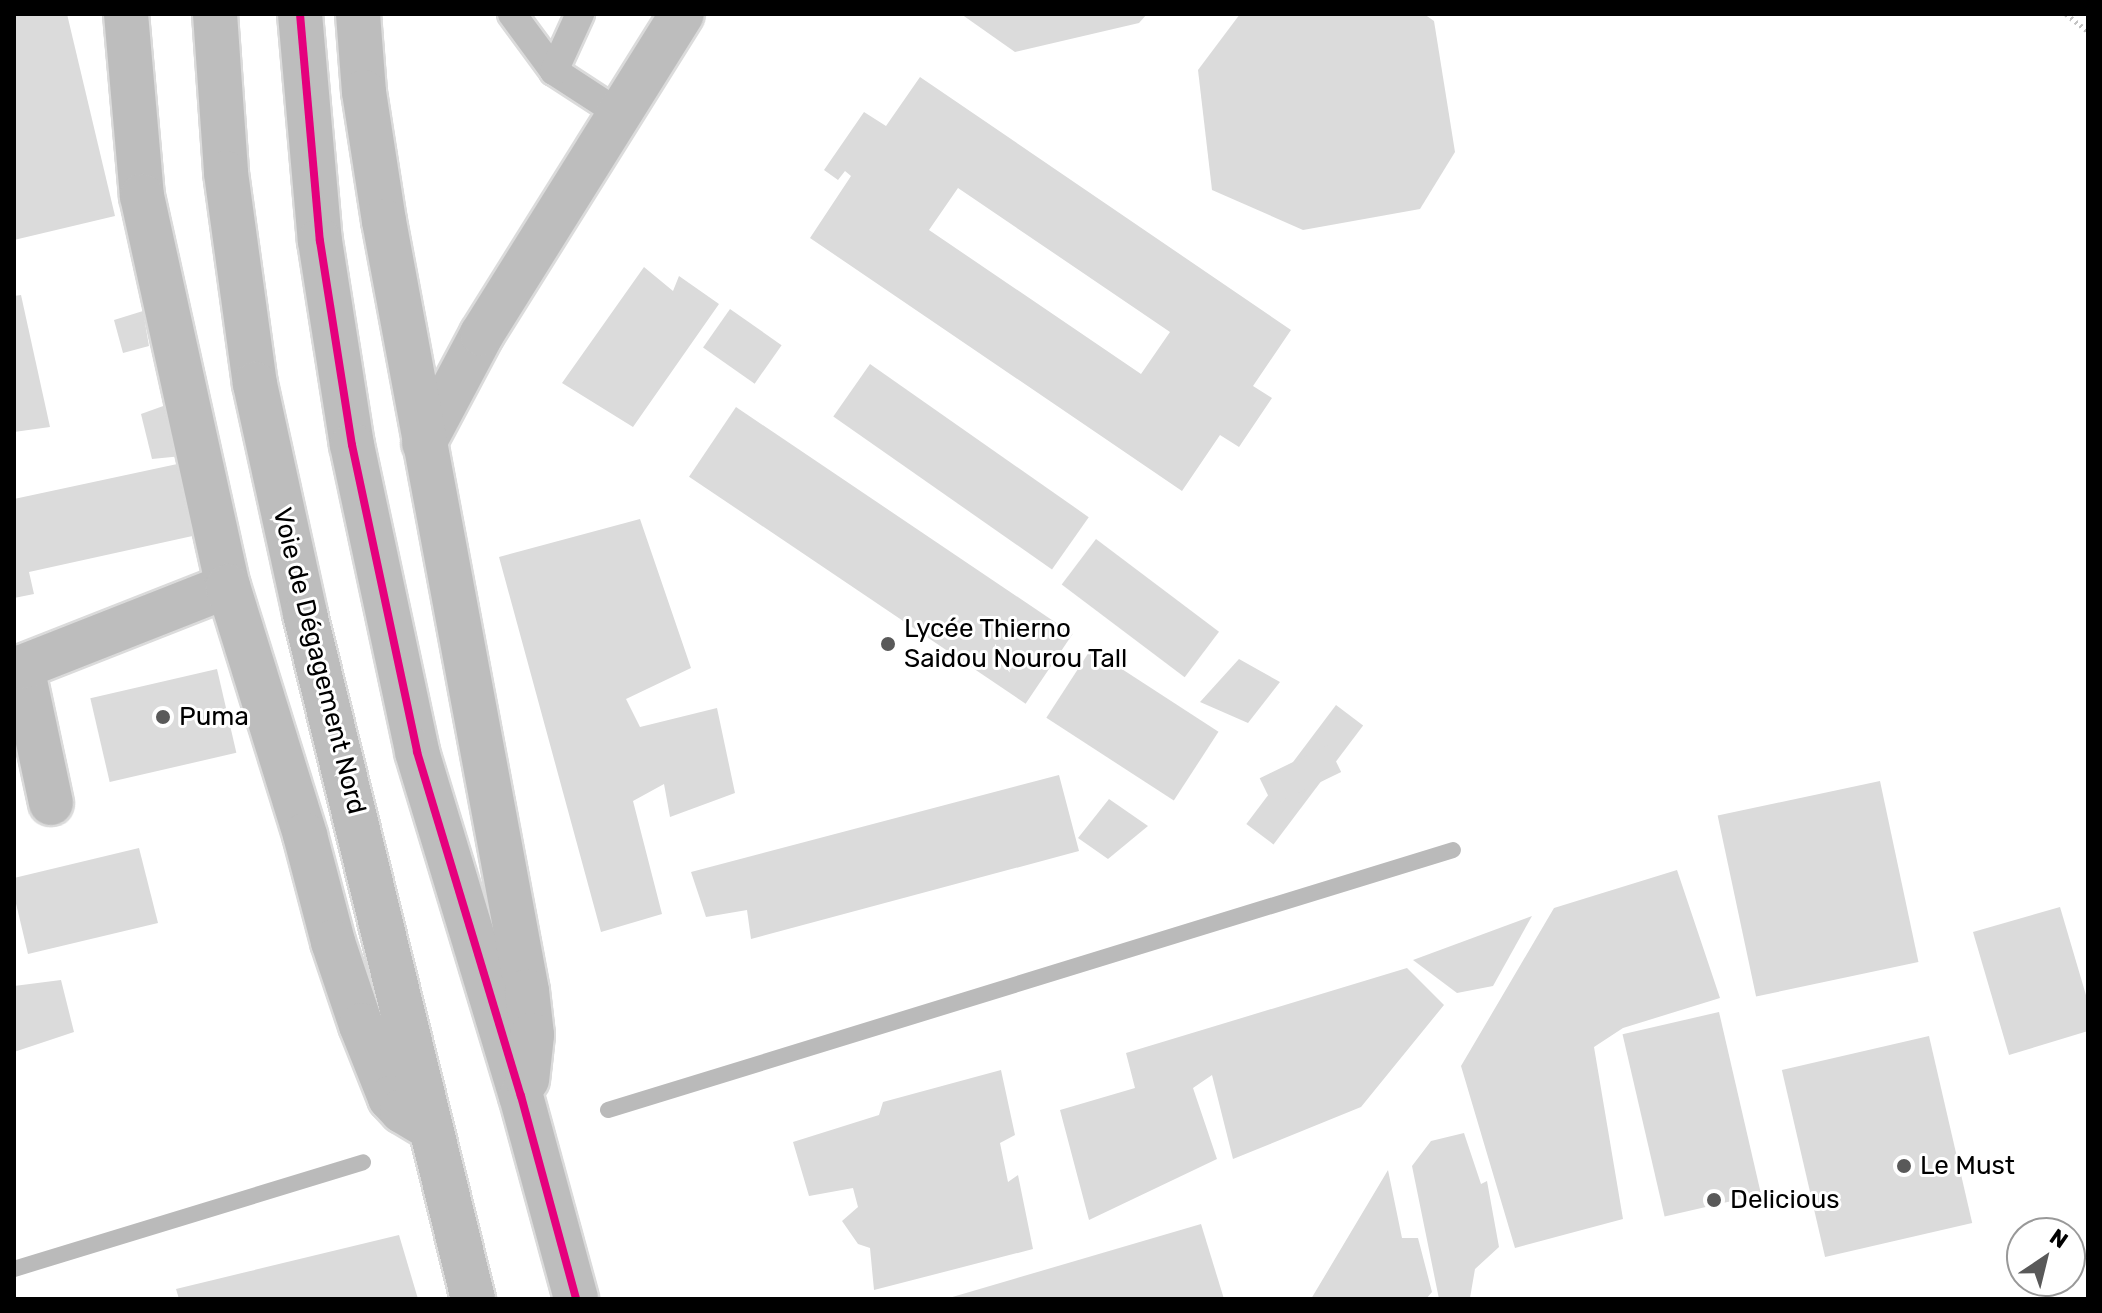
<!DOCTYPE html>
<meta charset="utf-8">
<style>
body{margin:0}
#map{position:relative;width:2102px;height:1313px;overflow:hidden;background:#fff;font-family:Rubik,sans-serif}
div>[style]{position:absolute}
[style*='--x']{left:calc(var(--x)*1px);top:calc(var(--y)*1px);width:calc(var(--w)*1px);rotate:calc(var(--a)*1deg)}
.stream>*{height:16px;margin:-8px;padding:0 8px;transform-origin:8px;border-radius:8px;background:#bababa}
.building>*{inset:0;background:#dbdbdb;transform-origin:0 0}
.path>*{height:5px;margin-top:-2.5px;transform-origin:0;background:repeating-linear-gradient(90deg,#c2c2c2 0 2px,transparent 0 6px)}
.roads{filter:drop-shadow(2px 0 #dbdbdb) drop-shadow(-2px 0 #dbdbdb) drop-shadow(0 2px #dbdbdb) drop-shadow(0 -2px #dbdbdb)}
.service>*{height:28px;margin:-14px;padding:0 14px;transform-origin:14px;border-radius:14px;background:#bdbdbd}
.minor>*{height:44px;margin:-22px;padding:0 22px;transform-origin:22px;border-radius:22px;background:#bdbdbd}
.primary>*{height:44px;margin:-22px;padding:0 22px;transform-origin:22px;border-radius:22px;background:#bdbdbd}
.bus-1>*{height:8px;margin:-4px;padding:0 4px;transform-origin:4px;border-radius:4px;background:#e5007d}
.dots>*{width:22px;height:22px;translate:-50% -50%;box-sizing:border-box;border:4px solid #fff;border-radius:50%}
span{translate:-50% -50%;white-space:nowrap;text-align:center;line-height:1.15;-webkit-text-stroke:6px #fff;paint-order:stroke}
.poi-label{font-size:26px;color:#000}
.left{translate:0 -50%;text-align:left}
.street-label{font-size:26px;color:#000}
.frame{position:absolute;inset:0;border:16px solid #000;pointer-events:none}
.north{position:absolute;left:2006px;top:1217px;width:80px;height:80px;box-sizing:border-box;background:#fff;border:2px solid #999;border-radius:50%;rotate:35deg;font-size:22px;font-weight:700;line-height:32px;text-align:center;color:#000}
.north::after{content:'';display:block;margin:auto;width:28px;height:36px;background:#595959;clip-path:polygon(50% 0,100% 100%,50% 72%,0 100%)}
</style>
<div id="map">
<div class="stream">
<div style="--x:608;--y:1110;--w:884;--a:-17.1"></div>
<div style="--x:14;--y:1269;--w:365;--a:-17"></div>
</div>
<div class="building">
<div style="clip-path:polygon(14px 14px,67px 14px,115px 216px,14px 240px)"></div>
<div style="clip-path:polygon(961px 14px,1147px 14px,1139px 23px,1015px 52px)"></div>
<div style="clip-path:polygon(1240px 14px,1424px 14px,1434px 21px,1455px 152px,1420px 209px,1303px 230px,1212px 190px,1198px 70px)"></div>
<div style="clip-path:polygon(evenodd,920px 77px,1291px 330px,1253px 386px,1272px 398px,1239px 447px,1220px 435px,1182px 491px,810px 238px,851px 176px,845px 171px,838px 180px,824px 170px,864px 112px,886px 126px,920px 77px,958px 188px,1170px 332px,1141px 374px,929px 230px,958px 188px)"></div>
<div style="clip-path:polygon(644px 267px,673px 291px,679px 276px,719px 304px,633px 427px,562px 383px)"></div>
<div style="clip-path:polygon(21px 295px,50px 427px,14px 432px,14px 296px)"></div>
<div style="left:730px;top:309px;width:63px;height:47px;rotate:35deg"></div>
<div style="clip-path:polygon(143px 311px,149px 346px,123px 353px,114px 320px)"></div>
<div style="left:870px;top:364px;width:267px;height:64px;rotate:35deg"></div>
<div style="clip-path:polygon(166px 405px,182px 456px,152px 459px,141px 414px)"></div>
<div style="left:736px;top:407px;width:406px;height:84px;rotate:34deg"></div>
<div style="clip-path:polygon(182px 463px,197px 535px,29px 572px,34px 594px,14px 598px,14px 499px)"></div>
<div style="clip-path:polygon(640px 519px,691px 668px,626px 699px,640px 727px,717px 708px,735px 793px,670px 817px,664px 784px,633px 801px,662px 914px,601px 932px,499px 557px)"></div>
<div style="left:1096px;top:539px;width:154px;height:57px;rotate:37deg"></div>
<div style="left:1091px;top:649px;width:152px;height:82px;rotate:33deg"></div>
<div style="clip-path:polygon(1239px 659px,1280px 682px,1248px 723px,1200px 702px)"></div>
<div style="left:217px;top:669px;width:86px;height:130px;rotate:77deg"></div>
<div style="left:1336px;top:705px;width:34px;height:149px;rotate:37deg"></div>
<div style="left:1328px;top:745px;width:30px;height:76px;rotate:64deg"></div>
<div style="clip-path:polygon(1059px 775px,1079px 851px,751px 939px,747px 910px,706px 917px,691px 872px)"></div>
<div style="left:1880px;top:781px;width:185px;height:166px;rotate:78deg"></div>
<div style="clip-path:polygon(1109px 799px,1148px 826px,1108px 859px,1078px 838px)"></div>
<div style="clip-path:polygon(139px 848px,158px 923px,28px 954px,14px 895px,14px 878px)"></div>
<div style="clip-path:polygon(1677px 870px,1720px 998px,1623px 1028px,1594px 1047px,1623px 1219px,1515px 1248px,1461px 1066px,1554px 908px)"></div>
<div style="clip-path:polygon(2060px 907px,2088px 1002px,2088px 1031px,2009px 1055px,1973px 932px)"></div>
<div style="clip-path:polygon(1532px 916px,1493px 986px,1457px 993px,1413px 960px)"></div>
<div style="clip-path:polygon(1407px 968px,1444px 1005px,1361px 1107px,1233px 1159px,1212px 1075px,1193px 1088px,1217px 1159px,1089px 1220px,1060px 1110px,1135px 1088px,1126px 1053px)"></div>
<div style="clip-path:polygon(61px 980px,74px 1032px,14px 1052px,14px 986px)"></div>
<div style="left:1719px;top:1012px;width:187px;height:99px;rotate:77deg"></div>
<div style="left:1929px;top:1036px;width:192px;height:151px;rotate:77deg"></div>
<div style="clip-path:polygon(1001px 1070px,1015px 1135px,1000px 1143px,1008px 1182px,1018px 1175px,1033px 1249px,874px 1290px,870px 1248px,858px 1244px,842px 1221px,858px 1207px,853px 1188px,809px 1196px,793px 1142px,879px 1115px,883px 1102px)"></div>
<div style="clip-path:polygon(1464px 1133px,1481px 1184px,1487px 1181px,1499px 1247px,1475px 1269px,1470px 1298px,1439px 1299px,1412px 1166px,1431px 1141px)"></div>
<div style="clip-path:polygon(1388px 1170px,1402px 1238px,1418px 1238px,1432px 1292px,1426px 1299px,1311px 1299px)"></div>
<div style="clip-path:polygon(1201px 1224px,1224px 1299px,949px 1299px,949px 1298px)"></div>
<div style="clip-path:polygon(399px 1235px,418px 1299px,179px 1299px,176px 1289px)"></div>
</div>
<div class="path">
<div style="--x:2066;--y:14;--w:28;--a:38"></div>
</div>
<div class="roads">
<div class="service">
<div style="--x:512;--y:14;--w:71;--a:53.6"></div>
<div style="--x:554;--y:71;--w:79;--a:33.1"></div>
<div style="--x:554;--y:71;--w:63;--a:-65.5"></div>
</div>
<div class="minor">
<div style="--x:424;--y:443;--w:123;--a:-62"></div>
<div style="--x:482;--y:334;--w:377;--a:-58"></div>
<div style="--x:51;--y:803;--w:139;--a:-102"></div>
<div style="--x:22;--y:667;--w:221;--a:-21.5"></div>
</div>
<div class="primary">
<div style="--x:126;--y:14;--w:183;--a:85"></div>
<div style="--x:142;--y:196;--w:399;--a:77.6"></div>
<div style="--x:228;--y:586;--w:261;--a:72.8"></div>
<div style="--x:305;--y:835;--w:111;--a:75.3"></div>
<div style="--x:333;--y:942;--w:88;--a:71.4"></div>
<div style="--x:361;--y:1025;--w:79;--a:68.3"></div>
<div style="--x:390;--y:1098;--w:18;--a:47"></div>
<div style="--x:402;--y:1111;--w:31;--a:31"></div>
<div style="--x:215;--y:14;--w:159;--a:86"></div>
<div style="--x:226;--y:173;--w:213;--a:82.2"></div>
<div style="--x:255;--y:384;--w:235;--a:77.7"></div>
<div style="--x:305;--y:614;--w:705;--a:76.22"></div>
<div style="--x:300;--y:14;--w:228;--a:85"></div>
<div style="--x:320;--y:241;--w:206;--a:81.1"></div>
<div style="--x:352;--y:445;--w:314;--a:78"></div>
<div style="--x:417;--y:752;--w:359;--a:73.2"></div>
<div style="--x:521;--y:1096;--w:210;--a:74.8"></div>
<div style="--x:358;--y:14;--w:78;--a:85.6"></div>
<div style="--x:364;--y:92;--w:131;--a:81.2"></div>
<div style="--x:384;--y:221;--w:783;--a:79.48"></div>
<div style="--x:527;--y:991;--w:44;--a:83.5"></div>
<div style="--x:532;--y:1035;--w:45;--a:96.3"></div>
</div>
</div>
<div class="bus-1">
<div style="--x:300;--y:14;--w:228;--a:85"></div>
<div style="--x:320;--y:241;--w:206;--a:81.1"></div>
<div style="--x:352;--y:445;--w:314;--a:78"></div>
<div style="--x:417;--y:752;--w:359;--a:73.2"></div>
<div style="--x:521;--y:1096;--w:210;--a:74.8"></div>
</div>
<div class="dots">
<div style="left:888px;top:644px;background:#595959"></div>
<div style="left:163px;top:717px;background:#595959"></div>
<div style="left:1904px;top:1166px;background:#595959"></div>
<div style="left:1714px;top:1200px;background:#595959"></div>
</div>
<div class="poi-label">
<span class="left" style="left:904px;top:644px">Lycée Thierno<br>Saidou Nourou Tall</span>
<span class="left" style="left:179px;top:717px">Puma</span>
<span class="left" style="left:1920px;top:1166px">Le Must</span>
<span class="left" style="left:1730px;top:1200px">Delicious</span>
</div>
<div class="street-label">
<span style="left:319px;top:661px;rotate:76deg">Voie de Dégagement Nord</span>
</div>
<div class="frame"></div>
<div class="north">N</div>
</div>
